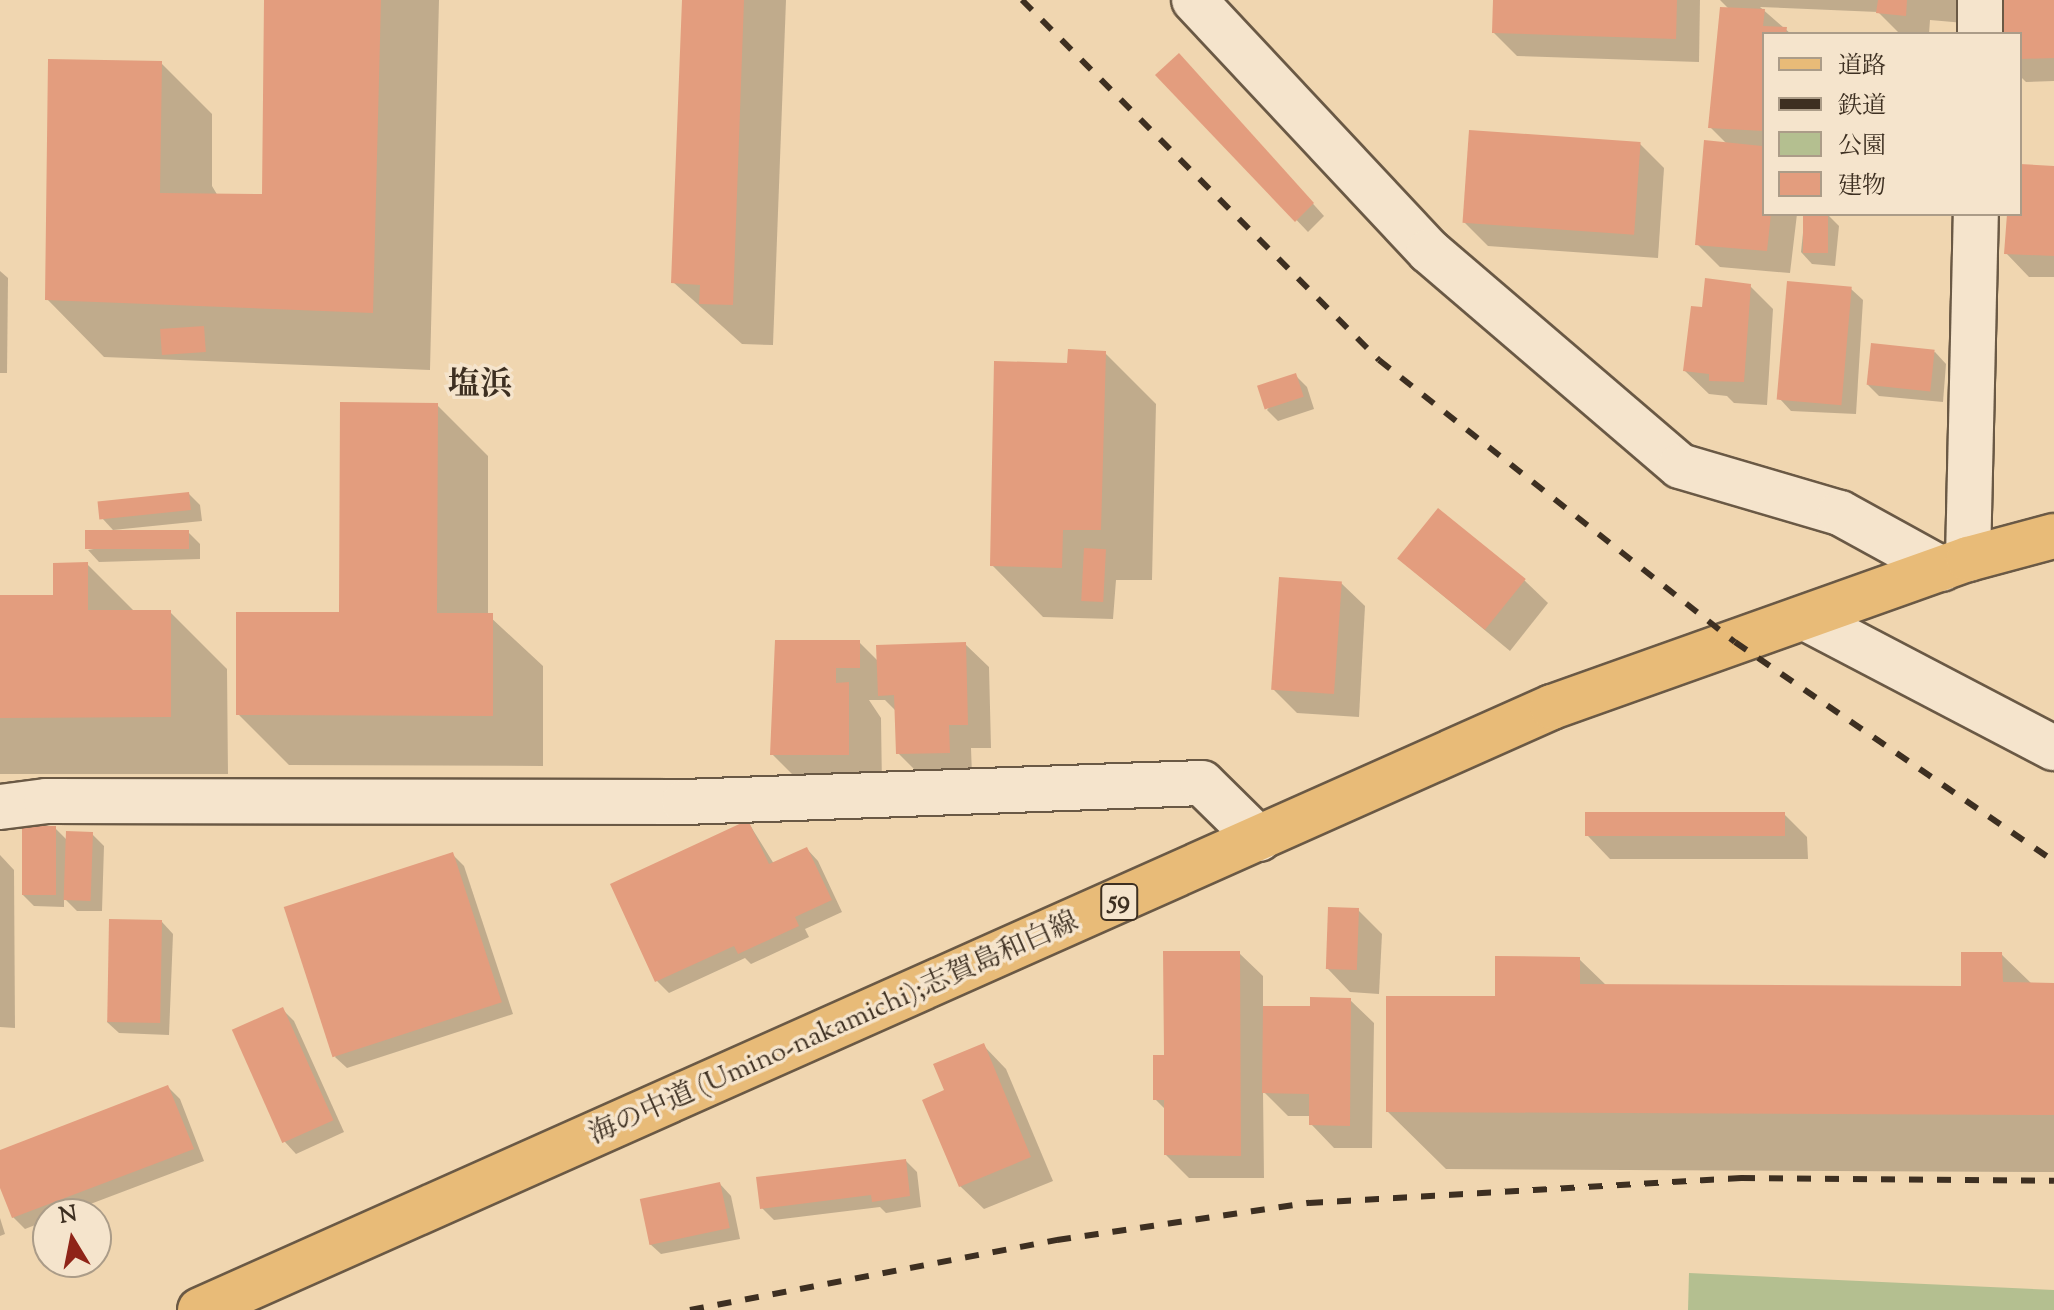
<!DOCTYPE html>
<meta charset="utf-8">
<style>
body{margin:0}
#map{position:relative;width:2054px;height:1310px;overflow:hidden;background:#f0d6b0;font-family:"Sorts Mill Goudy","Noto Serif JP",serif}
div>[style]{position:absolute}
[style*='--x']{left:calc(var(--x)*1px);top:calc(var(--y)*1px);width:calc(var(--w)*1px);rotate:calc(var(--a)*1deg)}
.green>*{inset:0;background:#b4bf90}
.shadow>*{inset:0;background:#0003}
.building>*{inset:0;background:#e39d7e;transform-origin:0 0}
.roads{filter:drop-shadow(2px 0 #6a5945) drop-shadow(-2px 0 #6a5945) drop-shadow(0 2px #6a5945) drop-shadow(0 -2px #6a5945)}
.minor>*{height:44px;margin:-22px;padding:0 22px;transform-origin:22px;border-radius:22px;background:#f5e4cc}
.primary>*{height:44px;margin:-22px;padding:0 22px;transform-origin:22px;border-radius:22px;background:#e8bb78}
.rail>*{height:6px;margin-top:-3px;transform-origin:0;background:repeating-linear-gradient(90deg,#3d2f21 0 14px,transparent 0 28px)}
span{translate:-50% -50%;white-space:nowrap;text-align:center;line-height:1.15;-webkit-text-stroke:7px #f5e4cc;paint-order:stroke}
.shield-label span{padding:2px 6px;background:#f5e4cc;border:2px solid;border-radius:6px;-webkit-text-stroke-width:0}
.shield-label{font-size:26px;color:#3d2f21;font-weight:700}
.street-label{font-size:28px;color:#3d2f21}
.quarter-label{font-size:32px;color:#3d2f21;font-weight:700}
.legend{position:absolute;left:1762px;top:32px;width:260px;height:184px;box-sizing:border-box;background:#f5e4cc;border:2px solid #ab9c88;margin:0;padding:10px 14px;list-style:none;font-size:24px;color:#3d2f21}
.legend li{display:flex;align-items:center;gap:16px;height:40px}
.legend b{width:40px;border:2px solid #ab9c88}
.north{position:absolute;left:32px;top:1198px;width:80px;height:80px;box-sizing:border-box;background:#f5e4cc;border:2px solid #ab9c88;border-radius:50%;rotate:350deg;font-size:22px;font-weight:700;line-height:32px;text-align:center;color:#3d2f21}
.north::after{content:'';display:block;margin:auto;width:28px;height:36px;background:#8f2418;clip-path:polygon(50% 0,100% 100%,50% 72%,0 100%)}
</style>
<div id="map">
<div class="green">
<div style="clip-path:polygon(1689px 1273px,2054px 1290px,2054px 1310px,1688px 1310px)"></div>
</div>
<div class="shadow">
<div style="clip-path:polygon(266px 0,439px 0,430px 370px,104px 357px,47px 299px,161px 63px,212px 114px,212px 186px,218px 196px,264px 196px)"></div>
<div style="clip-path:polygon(684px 0,786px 0,773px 345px,742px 344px,673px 282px)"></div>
<div style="clip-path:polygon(1495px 0,1700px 0,1699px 62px,1517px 56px,1494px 33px)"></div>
<div style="clip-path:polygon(1720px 0,1979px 0,1976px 24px,1930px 20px,1929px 34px,1900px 34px,1878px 12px,1760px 7px,1791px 34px,1764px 34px,1764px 214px,1797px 214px,1790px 273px,1720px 267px,1697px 244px,1727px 144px,1710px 127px,1729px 9px)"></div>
<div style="clip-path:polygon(2004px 0,2054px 0,2054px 81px,2026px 82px,2020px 76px,2020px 34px,2003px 34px)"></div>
<div style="clip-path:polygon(1190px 67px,1324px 216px,1308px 232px,1158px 75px)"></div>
<div style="clip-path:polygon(1640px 144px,1664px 168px,1658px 258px,1488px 246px,1464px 222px)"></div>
<div style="clip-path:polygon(2020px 166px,2054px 168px,2054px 277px,2029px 277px,2006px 253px,2009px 214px,2020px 214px)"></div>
<div style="clip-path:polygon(1805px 214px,1827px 214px,1839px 226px,1835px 266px,1812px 264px,1801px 252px)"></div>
<div style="clip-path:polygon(0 271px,8px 278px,7px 373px,0 373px)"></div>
<div style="clip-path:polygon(1750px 286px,1773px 309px,1767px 405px,1734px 403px,1727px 396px,1709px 394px,1685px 371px,1704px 309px)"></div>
<div style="clip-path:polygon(1851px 289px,1863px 300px,1856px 414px,1791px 411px,1780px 399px)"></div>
<div style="clip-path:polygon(1935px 352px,1946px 364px,1943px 402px,1879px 396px,1868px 385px)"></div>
<div style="clip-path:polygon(1105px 353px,1156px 404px,1152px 580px,1116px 580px,1113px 619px,1043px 617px,992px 565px,1069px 365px)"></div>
<div style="clip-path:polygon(1295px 375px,1307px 387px,1314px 409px,1278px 421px,1267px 410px)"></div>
<div style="clip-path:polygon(437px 405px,488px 456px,488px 615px,543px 666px,543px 766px,289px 765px,238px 714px,340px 614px)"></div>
<div style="clip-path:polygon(189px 494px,200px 505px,202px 521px,113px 530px,102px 518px)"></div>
<div style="clip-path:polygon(188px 532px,200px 544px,200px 559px,99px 562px,88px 550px)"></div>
<div style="clip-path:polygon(1399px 559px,1524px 580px,1548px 603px,1510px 651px)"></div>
<div style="clip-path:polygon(87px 564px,135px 612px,170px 612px,227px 669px,228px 774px,0 774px,0 597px,55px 597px)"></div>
<div style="clip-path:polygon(1341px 583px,1365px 606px,1359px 717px,1297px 713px,1273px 689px)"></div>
<div style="clip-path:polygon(777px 642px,859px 642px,879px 662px,965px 644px,989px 667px,991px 748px,971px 748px,972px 775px,921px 776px,898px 753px,897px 712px,885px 700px,869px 700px,881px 718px,882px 787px,806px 788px,772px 754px)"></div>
<div style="clip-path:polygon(1784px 814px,1807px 837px,1808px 859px,1610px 859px,1587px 835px)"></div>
<div style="clip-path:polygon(748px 822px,774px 864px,807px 849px,818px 861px,842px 912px,805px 929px,809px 937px,751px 964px,745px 958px,669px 993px,657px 981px,612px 885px)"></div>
<div style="clip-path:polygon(55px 828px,68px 841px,92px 834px,104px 846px,102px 911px,77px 911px,64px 898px,64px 907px,34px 906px,22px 894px)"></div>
<div style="clip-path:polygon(452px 854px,464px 866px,513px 1014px,347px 1068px,335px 1057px)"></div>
<div style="clip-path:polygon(0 855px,14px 870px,15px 1028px,0 1027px)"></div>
<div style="clip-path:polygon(1358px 910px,1382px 934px,1379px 994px,1350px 992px,1327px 968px)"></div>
<div style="clip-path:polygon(162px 922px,173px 934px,169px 1035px,119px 1033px,107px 1022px)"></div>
<div style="clip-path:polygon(1239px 953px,1263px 976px,1263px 1008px,1312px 1008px,1350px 1000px,1374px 1023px,1372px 1148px,1334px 1148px,1311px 1124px,1311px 1116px,1288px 1116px,1263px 1091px,1264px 1178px,1189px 1178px,1166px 1155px,1166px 1110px,1155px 1099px,1166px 1057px)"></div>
<div style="clip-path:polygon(2001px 954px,2032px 984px,2054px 985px,2054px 1172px,1446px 1169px,1388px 1112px,1497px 998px,1579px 959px,1607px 986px,1963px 988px)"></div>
<div style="clip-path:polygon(282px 1009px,294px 1021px,344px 1132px,296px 1154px,285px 1142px)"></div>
<div style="clip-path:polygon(983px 1045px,1006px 1069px,1053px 1181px,984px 1209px,960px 1186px)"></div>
<div style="clip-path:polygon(168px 1087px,180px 1099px,204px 1161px,64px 1214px,48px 1214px,48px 1220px,25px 1229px,13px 1217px,0 1182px,0 1152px)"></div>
<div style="clip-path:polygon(906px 1161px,917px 1172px,921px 1207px,886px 1213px,880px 1207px,774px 1220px,762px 1208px)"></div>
<div style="clip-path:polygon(720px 1184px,731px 1196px,740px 1239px,661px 1254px,649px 1243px)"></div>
<div style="clip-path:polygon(0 1218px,5px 1234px,0 1236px)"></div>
</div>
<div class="building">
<div style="clip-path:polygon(264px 0,381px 0,373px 313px,45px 300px,48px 59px,162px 61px,160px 193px,262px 194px)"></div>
<div style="clip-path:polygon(682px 0,744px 0,733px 305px,699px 304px,700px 285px,671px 283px)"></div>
<div style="clip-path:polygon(1493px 0,1677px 0,1676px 39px,1492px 33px)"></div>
<div style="clip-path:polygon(1878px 0,1907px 0,1906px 16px,1876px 13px)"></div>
<div style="clip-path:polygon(2002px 0,2054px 0,2054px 58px,2020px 59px,2020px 34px,2001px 34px)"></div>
<div style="clip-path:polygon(1720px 7px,1765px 9px,1763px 26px,1787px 27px,1786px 34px,1764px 34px,1764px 131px,1708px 128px)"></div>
<div style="clip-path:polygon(1179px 53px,1314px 203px,1295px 222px,1155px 75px)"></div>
<div style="left:1469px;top:130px;width:172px;height:93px;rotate:4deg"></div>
<div style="clip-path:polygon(1704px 140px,1762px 146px,1764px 214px,1771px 214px,1767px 251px,1695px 245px)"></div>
<div style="clip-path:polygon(2020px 164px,2054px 166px,2054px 256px,2004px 254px,2007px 214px,2020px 214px)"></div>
<div style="left:1803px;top:214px;width:25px;height:39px"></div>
<div style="clip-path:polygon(1705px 278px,1751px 284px,1744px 382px,1709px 381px,1709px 374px,1683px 371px,1691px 306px,1702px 307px)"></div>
<div style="left:1787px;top:281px;width:65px;height:119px;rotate:5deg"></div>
<div style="left:204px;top:326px;width:26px;height:44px;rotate:86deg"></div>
<div style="left:1871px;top:343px;width:64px;height:42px;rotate:6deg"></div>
<div style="clip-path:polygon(1068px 349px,1106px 351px,1101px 530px,1063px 530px,1062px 568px,990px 566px,994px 361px,1067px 363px)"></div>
<div style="left:1296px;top:373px;width:25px;height:41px;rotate:72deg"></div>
<div style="clip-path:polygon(340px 402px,438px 403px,437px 613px,493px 613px,493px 716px,236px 715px,236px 612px,339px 612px)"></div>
<div style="left:189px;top:492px;width:18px;height:92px;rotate:84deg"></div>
<div style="left:1438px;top:508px;width:113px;height:65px;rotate:39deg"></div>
<div style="left:189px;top:530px;width:19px;height:104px;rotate:90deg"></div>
<div style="left:1084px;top:548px;width:22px;height:53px;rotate:3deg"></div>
<div style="clip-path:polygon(88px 562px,88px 610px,171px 610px,171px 717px,0 718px,0 595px,53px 595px,53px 563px)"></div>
<div style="left:1279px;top:577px;width:63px;height:113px;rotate:4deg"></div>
<div style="clip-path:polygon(775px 640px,860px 640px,860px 668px,836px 668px,836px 683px,849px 682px,849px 755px,770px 755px)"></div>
<div style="clip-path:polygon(966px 642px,968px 725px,949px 725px,950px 753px,896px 754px,894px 695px,878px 696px,876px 645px)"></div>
<div style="left:1585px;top:812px;width:200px;height:24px"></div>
<div style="clip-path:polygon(748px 820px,769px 864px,807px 847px,832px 900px,795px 917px,799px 926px,738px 954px,734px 946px,655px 982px,610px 884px)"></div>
<div style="left:22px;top:826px;width:34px;height:69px"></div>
<div style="left:66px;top:831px;width:27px;height:69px;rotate:2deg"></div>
<div style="left:453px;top:852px;width:158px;height:178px;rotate:72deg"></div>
<div style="left:1328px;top:907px;width:31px;height:62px;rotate:2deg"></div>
<div style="left:109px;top:919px;width:53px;height:103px;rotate:1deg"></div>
<div style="clip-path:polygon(1163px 951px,1240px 951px,1241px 1156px,1164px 1155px,1164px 1100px,1153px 1100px,1153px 1055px,1164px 1055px)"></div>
<div style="clip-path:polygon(1961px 952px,2002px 952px,2003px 982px,2054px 983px,2054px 1115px,1386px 1112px,1386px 996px,1495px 996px,1495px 956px,1580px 957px,1580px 984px,1961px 986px)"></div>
<div style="clip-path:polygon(1310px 997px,1351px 998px,1350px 1126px,1309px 1125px,1309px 1094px,1262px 1093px,1263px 1006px,1310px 1006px)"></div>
<div style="left:283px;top:1007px;width:124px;height:56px;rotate:66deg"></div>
<div style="clip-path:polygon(984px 1043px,1031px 1157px,959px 1187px,922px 1100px,944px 1090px,933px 1064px)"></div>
<div style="clip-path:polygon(168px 1085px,194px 1149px,12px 1218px,0 1188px,0 1150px)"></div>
<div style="clip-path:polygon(906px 1159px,910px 1196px,872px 1202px,871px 1195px,760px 1209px,756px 1177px)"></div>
<div style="left:720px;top:1182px;width:47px;height:82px;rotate:78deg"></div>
</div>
<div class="roads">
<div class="minor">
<div style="--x:1194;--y:0;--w:344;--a:46.9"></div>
<div style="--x:1429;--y:251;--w:330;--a:40.6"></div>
<div style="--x:1680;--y:466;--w:167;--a:16.4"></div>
<div style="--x:1840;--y:513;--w:116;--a:28.8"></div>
<div style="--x:1980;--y:34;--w:34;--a:-90"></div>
<div style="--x:1968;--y:559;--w:345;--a:-88.7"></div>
<div style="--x:1805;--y:618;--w:281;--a:27.6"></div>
<div style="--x:0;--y:807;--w:46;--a:-7.4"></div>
<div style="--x:46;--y:801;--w:638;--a:0.09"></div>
<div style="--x:684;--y:802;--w:518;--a:-2.1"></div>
<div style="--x:1202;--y:783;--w:80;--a:44.5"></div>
</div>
<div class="primary">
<div style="--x:200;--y:1310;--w:1480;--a:-24.04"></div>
<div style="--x:1552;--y:707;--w:442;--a:-19.6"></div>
<div style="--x:1968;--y:559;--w:89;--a:-15"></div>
</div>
</div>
<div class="rail">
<div style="--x:1022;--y:0;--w:507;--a:45.24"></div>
<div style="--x:1379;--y:360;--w:454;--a:38.4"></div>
<div style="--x:1735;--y:642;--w:387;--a:34.5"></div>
<div style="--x:690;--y:1310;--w:374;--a:-10.8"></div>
<div style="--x:1057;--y:1240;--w:255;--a:-8.4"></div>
<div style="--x:1309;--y:1203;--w:433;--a:-3.3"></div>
<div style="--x:1741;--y:1178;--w:313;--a:0.5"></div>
</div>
<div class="shield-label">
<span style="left:1119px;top:902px">59</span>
</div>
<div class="street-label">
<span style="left:834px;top:1029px;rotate:-24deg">海の中道 (Umino-nakamichi);志賀島和白線</span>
</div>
<div class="quarter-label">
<span style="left:480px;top:386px">塩浜</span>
</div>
<ul class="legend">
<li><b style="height:10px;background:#e8bb78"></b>道路</li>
<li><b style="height:10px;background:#3d2f21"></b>鉄道</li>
<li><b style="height:22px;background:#b4bf90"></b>公園</li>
<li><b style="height:22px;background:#e39d7e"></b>建物</li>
</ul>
<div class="north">N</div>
</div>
